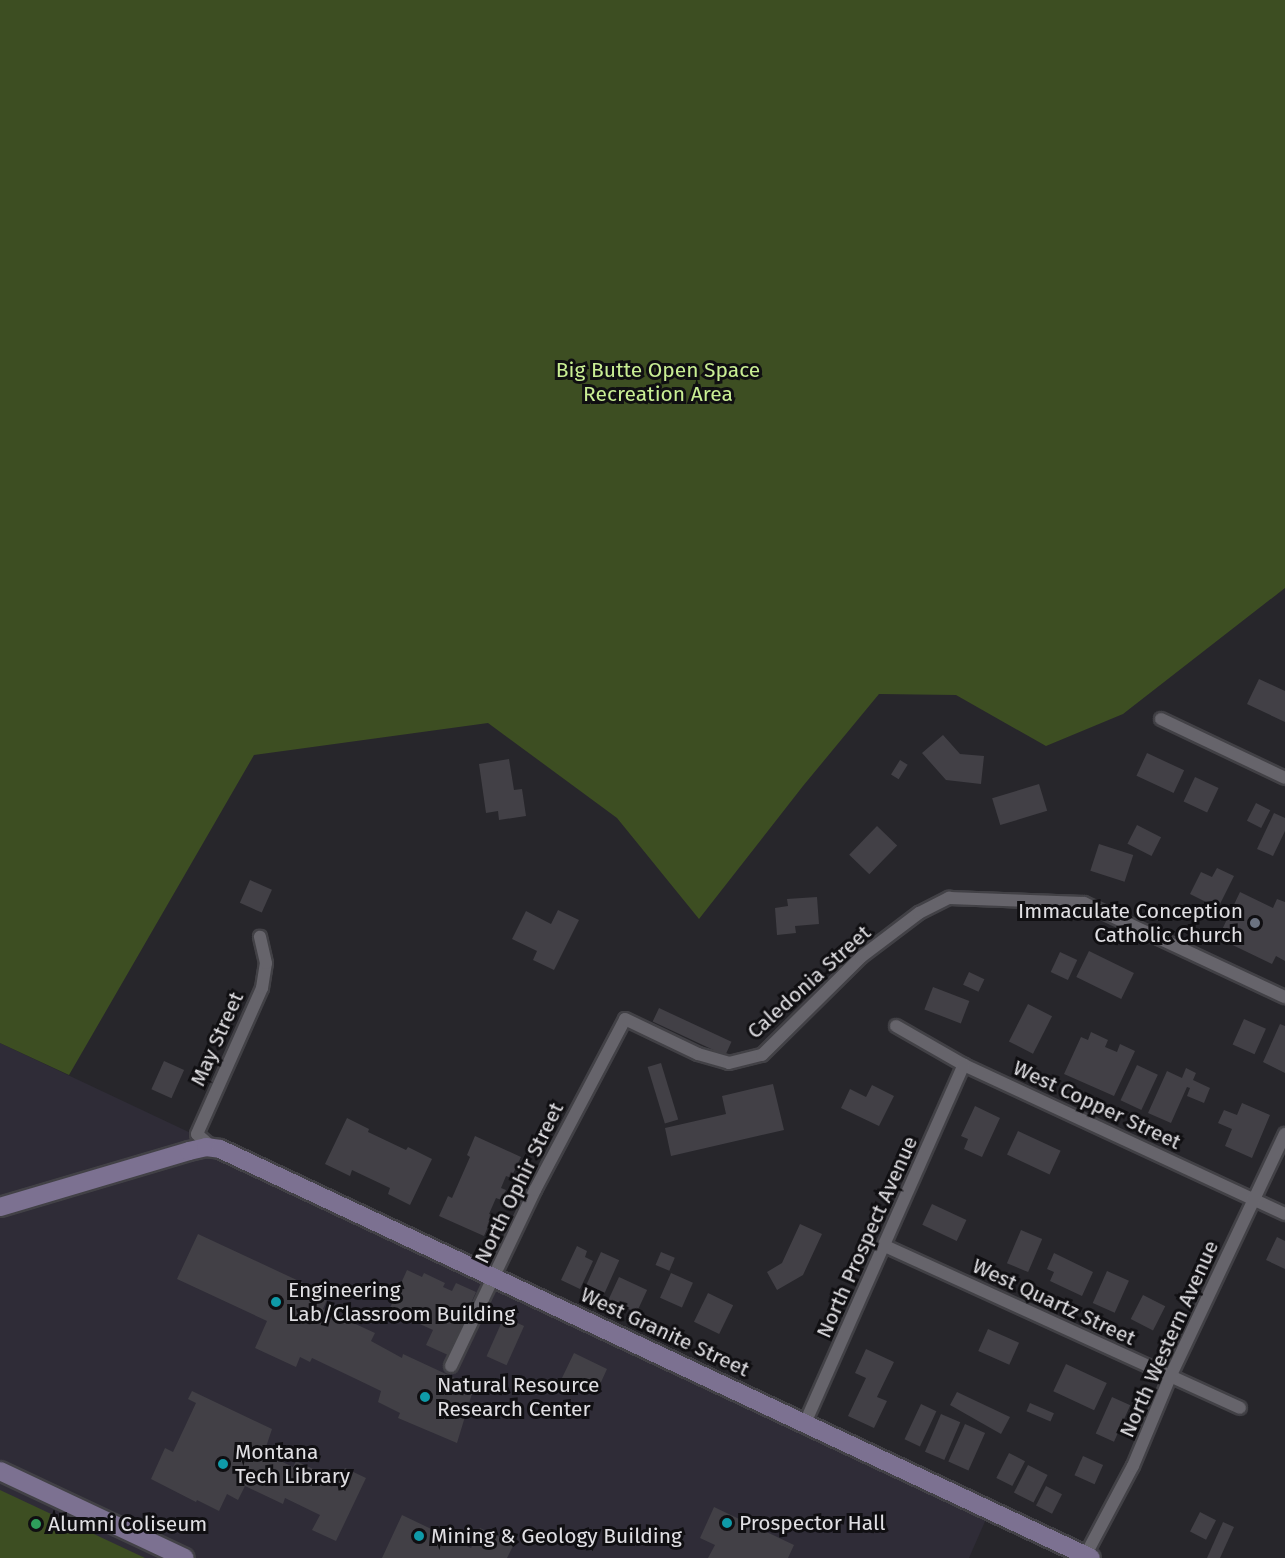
<!DOCTYPE html>
<style>
body{margin:0}
#map{position:relative;width:1285px;height:1558px;overflow:hidden;background:#27262b;font-family:"Fira Sans",sans-serif}
div>[style]{position:absolute}
[style*='--x']{left:calc(var(--x)*1px);top:calc(var(--y)*1px);width:calc(var(--w)*1px);rotate:calc(var(--a)*1deg)}
.built>*{inset:0;background:#2f2c37}
.green>*{inset:0;background:#3d4e22}
.building>*{inset:0;background:#424046;transform-origin:0 0}
.roads{filter:drop-shadow(2px 0 #424146) drop-shadow(-2px 0 #424146) drop-shadow(0 2px #424146) drop-shadow(0 -2px #424146)}
.street>*{height:12px;margin:-6px;padding:0 6px;transform-origin:6px;border-radius:6px;background:#66646b}
.secondary>*{height:18px;margin:-9px;padding:0 9px;transform-origin:9px;border-radius:9px;background:#7c7191}
.dots>*{width:16px;height:16px;translate:-50% -50%;box-sizing:border-box;border:3px solid #100f12;border-radius:50%}
span{translate:-50% -50%;white-space:nowrap;text-align:center;line-height:1.15;-webkit-text-stroke:6px #100f12;paint-order:stroke}
.park-label{font-size:21px;color:#c9ee94}
.poi-label{font-size:21px;color:#e0dfe3}
.right{translate:-100% -50%;text-align:right}
.left{translate:0 -50%;text-align:left}
.street-label{font-size:21px;color:#e0dfe3}
</style>
<div id="map">
<div class="built">
<div style="clip-path:polygon(0 1043px,990px 1510px,969px 1558px,0 1558px)"></div>
</div>
<div class="green">
<div style="clip-path:polygon(0 0,1285px 0,1285px 588px,1123px 714px,1046px 746px,956px 695px,879px 694px,803px 786px,699px 919px,617px 818px,488px 723px,254px 755px,69px 1075px,0 1043px)"></div>
<div style="clip-path:polygon(0 1490px,145px 1558px,0 1558px)"></div>
</div>
<div class="building">
<div style="clip-path:polygon(1259px 679px,1285px 691px,1285px 722px,1247px 704px)"></div>
<div style="clip-path:polygon(943px 735px,960px 754px,984px 756px,981px 784px,946px 780px,922px 753px)"></div>
<div style="left:1147px;top:753px;width:41px;height:25px;rotate:25deg"></div>
<div style="clip-path:polygon(509px 759px,514px 790px,522px 789px,526px 816px,499px 820px,498px 811px,486px 813px,479px 764px)"></div>
<div style="left:900px;top:760px;width:9px;height:17px;rotate:32deg"></div>
<div style="left:1195px;top:777px;width:26px;height:27px;rotate:25deg"></div>
<div style="left:1039px;top:784px;width:28px;height:49px;rotate:73deg"></div>
<div style="left:1256px;top:803px;width:16px;height:20px;rotate:27deg"></div>
<div style="clip-path:polygon(1274px 813px,1285px 818px,1285px 831px,1273px 856px,1257px 849px)"></div>
<div style="left:1137px;top:825px;width:27px;height:21px;rotate:27deg"></div>
<div style="left:877px;top:826px;width:28px;height:40px;rotate:44deg"></div>
<div style="left:1099px;top:844px;width:36px;height:28px;rotate:18deg"></div>
<div style="clip-path:polygon(1217px 868px,1234px 876px,1218px 908px,1190px 894px,1201px 872px,1212px 877px)"></div>
<div style="left:250px;top:880px;width:24px;height:25px;rotate:24deg"></div>
<div style="clip-path:polygon(1240px 892px,1273px 908px,1277px 899px,1285px 902px,1285px 961px,1276px 956px,1272px 964px,1218px 938px)"></div>
<div style="clip-path:polygon(817px 897px,819px 924px,795px 926px,796px 933px,777px 935px,775px 908px,788px 906px,787px 899px)"></div>
<div style="clip-path:polygon(558px 910px,579px 920px,554px 970px,533px 960px,537px 951px,512px 939px,526px 911px,551px 924px)"></div>
<div style="left:1089px;top:951px;width:50px;height:29px;rotate:26deg"></div>
<div style="left:1060px;top:952px;width:19px;height:22px;rotate:25deg"></div>
<div style="left:969px;top:972px;width:17px;height:14px;rotate:25deg"></div>
<div style="left:933px;top:987px;width:39px;height:24px;rotate:21deg"></div>
<div style="left:1028px;top:1004px;width:27px;height:42px;rotate:27deg"></div>
<div style="left:659px;top:1008px;width:80px;height:15px;rotate:25deg"></div>
<div style="left:1244px;top:1019px;width:24px;height:28px;rotate:24deg"></div>
<div style="clip-path:polygon(1280px 1024px,1285px 1026px,1285px 1073px,1263px 1062px)"></div>
<div style="clip-path:polygon(1091px 1032px,1108px 1040px,1105px 1047px,1117px 1052px,1120px 1044px,1135px 1051px,1114px 1096px,1064px 1074px,1081px 1037px,1088px 1040px)"></div>
<div style="left:164px;top:1061px;width:22px;height:31px;rotate:24deg"></div>
<div style="left:661px;top:1063px;width:59px;height:14px;rotate:73deg"></div>
<div style="left:1137px;top:1065px;width:23px;height:39px;rotate:25deg"></div>
<div style="clip-path:polygon(1186px 1068px,1196px 1073px,1193px 1080px,1210px 1088px,1204px 1103px,1187px 1096px,1190px 1088px,1187px 1087px,1171px 1123px,1148px 1113px,1167px 1071px,1182px 1078px)"></div>
<div style="clip-path:polygon(773px 1084px,784px 1130px,671px 1156px,665px 1128px,726px 1114px,722px 1096px)"></div>
<div style="clip-path:polygon(872px 1085px,894px 1096px,879px 1126px,841px 1108px,850px 1089px,866px 1097px)"></div>
<div style="clip-path:polygon(1242px 1103px,1270px 1115px,1252px 1158px,1225px 1146px,1232px 1129px,1218px 1123px,1224px 1110px,1237px 1115px)"></div>
<div style="clip-path:polygon(975px 1106px,1000px 1118px,982px 1157px,964px 1149px,968px 1139px,961px 1136px)"></div>
<div style="clip-path:polygon(347px 1118px,369px 1129px,368px 1132px,406px 1150px,408px 1147px,432px 1159px,410px 1205px,388px 1194px,390px 1188px,352px 1170px,350px 1176px,325px 1164px)"></div>
<div style="left:1018px;top:1131px;width:47px;height:26px;rotate:25deg"></div>
<div style="clip-path:polygon(475px 1136px,521px 1157px,511px 1178px,506px 1176px,501px 1188px,506px 1190px,501px 1200px,496px 1198px,489px 1214px,493px 1215px,484px 1236px,439px 1216px,448px 1196px,452px 1198px,470px 1157px,467px 1155px)"></div>
<div style="left:932px;top:1204px;width:38px;height:23px;rotate:25deg"></div>
<div style="clip-path:polygon(800px 1224px,822px 1234px,803px 1275px,777px 1290px,767px 1272px,782px 1263px)"></div>
<div style="left:1021px;top:1230px;width:23px;height:36px;rotate:23deg"></div>
<div style="clip-path:polygon(198px 1234px,329px 1295px,323px 1309px,375px 1333px,371px 1341px,402px 1358px,403px 1354px,474px 1387px,457px 1443px,398px 1418px,400px 1413px,378px 1402px,381px 1391px,354px 1378px,312px 1358px,310px 1362px,300px 1357px,296px 1367px,255px 1348px,267px 1321px,177px 1279px)"></div>
<div style="clip-path:polygon(1277px 1237px,1285px 1241px,1285px 1269px,1266px 1260px)"></div>
<div style="clip-path:polygon(577px 1246px,587px 1251px,585px 1257px,593px 1261px,580px 1289px,561px 1280px)"></div>
<div style="left:601px;top:1252px;width:20px;height:38px;rotate:24deg"></div>
<div style="left:661px;top:1252px;width:15px;height:14px;rotate:23deg"></div>
<div style="clip-path:polygon(1054px 1253px,1093px 1272px,1082px 1296px,1050px 1281px,1054px 1272px,1047px 1269px)"></div>
<div style="clip-path:polygon(407px 1270px,422px 1277px,424px 1273px,445px 1283px,443px 1287px,452px 1291px,456px 1283px,476px 1292px,448px 1355px,426px 1345px,433px 1330px,389px 1310px)"></div>
<div style="left:1107px;top:1271px;width:24px;height:35px;rotate:24deg"></div>
<div style="left:671px;top:1273px;width:24px;height:27px;rotate:24deg"></div>
<div style="left:619px;top:1277px;width:31px;height:25px;rotate:25deg"></div>
<div style="left:708px;top:1293px;width:28px;height:32px;rotate:26deg"></div>
<div style="left:1143px;top:1295px;width:25px;height:27px;rotate:27deg"></div>
<div style="left:504px;top:1317px;width:22px;height:43px;rotate:24deg"></div>
<div style="left:988px;top:1329px;width:34px;height:24px;rotate:24deg"></div>
<div style="clip-path:polygon(866px 1349px,894px 1362px,877px 1397px,887px 1401px,874px 1428px,848px 1416px,866px 1378px,855px 1373px)"></div>
<div style="clip-path:polygon(574px 1353px,607px 1369px,597px 1391px,581px 1383px,579px 1388px,561px 1380px)"></div>
<div style="left:1066px;top:1364px;width:45px;height:30px;rotate:25deg"></div>
<div style="left:521px;top:1377px;width:14px;height:12px;rotate:25deg"></div>
<div style="clip-path:polygon(192px 1391px,272px 1429px,264px 1453px,293px 1467px,296px 1461px,339px 1481px,345px 1468px,366px 1478px,336px 1541px,312px 1530px,320px 1515px,285px 1498px,283px 1504px,245px 1486px,238px 1500px,227px 1494px,219px 1511px,197px 1500px,196px 1502px,151px 1479px,165px 1448px,173px 1452px,196px 1403px,188px 1399px)"></div>
<div style="clip-path:polygon(957px 1392px,1010px 1417px,1001px 1434px,950px 1405px)"></div>
<div style="left:1112px;top:1397px;width:20px;height:40px;rotate:24deg"></div>
<div style="left:1030px;top:1403px;width:26px;height:9px;rotate:23deg"></div>
<div style="left:921px;top:1404px;width:17px;height:39px;rotate:25deg"></div>
<div style="left:941px;top:1414px;width:21px;height:41px;rotate:23deg"></div>
<div style="left:965px;top:1424px;width:22px;height:41px;rotate:24deg"></div>
<div style="left:1009px;top:1453px;width:18px;height:28px;rotate:27deg"></div>
<div style="left:1083px;top:1456px;width:22px;height:21px;rotate:24deg"></div>
<div style="left:1028px;top:1465px;width:22px;height:31px;rotate:27deg"></div>
<div style="left:1046px;top:1486px;width:18px;height:22px;rotate:27deg"></div>
<div style="clip-path:polygon(714px 1507px,794px 1545px,788px 1558px,708px 1558px,715px 1545px,700px 1538px)"></div>
<div style="left:1200px;top:1512px;width:18px;height:22px;rotate:27deg"></div>
<div style="clip-path:polygon(402px 1515px,471px 1548px,480px 1528px,514px 1544px,507px 1558px,382px 1558px)"></div>
<div style="clip-path:polygon(1223px 1522px,1234px 1527px,1220px 1558px,1207px 1558px)"></div>
</div>
<div class="roads">
<div class="street">
<div style="--x:1161;--y:719;--w:137;--a:25.4"></div>
<div style="--x:896;--y:1026;--w:78;--a:29.8"></div>
<div style="--x:964;--y:1065;--w:354;--a:24.9"></div>
<div style="--x:213;--y:1148;--w:21;--a:-139"></div>
<div style="--x:197;--y:1134;--w:160;--a:-66"></div>
<div style="--x:262;--y:988;--w:25;--a:-81"></div>
<div style="--x:266;--y:963;--w:27;--a:-103"></div>
<div style="--x:885;--y:1246;--w:390;--a:24.5"></div>
<div style="--x:451;--y:1366;--w:195;--a:-64.5"></div>
<div style="--x:535;--y:1190;--w:193;--a:-62.2"></div>
<div style="--x:625;--y:1019;--w:81;--a:25.6"></div>
<div style="--x:698;--y:1054;--w:32;--a:16"></div>
<div style="--x:729;--y:1063;--w:34;--a:-14"></div>
<div style="--x:762;--y:1055;--w:139;--a:-44.7"></div>
<div style="--x:861;--y:957;--w:73;--a:-37.2"></div>
<div style="--x:919;--y:913;--w:34;--a:-27"></div>
<div style="--x:949;--y:898;--w:135;--a:2.1"></div>
<div style="--x:1084;--y:903;--w:222;--a:25.1"></div>
<div style="--x:805;--y:1423;--w:392;--a:-66.1"></div>
<div style="--x:1084;--y:1558;--w:104;--a:-62"></div>
<div style="--x:1133;--y:1466;--w:96;--a:-67.4"></div>
<div style="--x:1170;--y:1377;--w:269;--a:-64.7"></div>
</div>
<div class="secondary">
<div style="--x:0;--y:1207;--w:197;--a:-16.5"></div>
<div style="--x:189;--y:1151;--w:17;--a:-13"></div>
<div style="--x:206;--y:1147;--w:14;--a:8"></div>
<div style="--x:220;--y:1149;--w:962;--a:25.15"></div>
<div style="--x:0;--y:1471;--w:204;--a:25.2"></div>
</div>
</div>
<div class="dots">
<div style="left:1255px;top:923px;background:#6b7280"></div>
<div style="left:276px;top:1302px;background:#0f9aa8"></div>
<div style="left:425px;top:1397px;background:#0f9aa8"></div>
<div style="left:223px;top:1464px;background:#0f9aa8"></div>
<div style="left:727px;top:1523px;background:#0f9aa8"></div>
<div style="left:36px;top:1524px;background:#2e9e5b"></div>
<div style="left:419px;top:1536px;background:#0f9aa8"></div>
</div>
<div class="park-label">
<span style="left:658px;top:382px">Big Butte Open Space<br>Recreation Area</span>
</div>
<div class="poi-label">
<span class="right" style="left:1243px;top:923px">Immaculate Conception<br>Catholic Church</span>
<span class="left" style="left:288px;top:1302px">Engineering<br>Lab/Classroom Building</span>
<span class="left" style="left:437px;top:1397px">Natural Resource<br>Research Center</span>
<span class="left" style="left:235px;top:1464px">Montana<br>Tech Library</span>
<span class="left" style="left:739px;top:1523px">Prospector Hall</span>
<span class="left" style="left:48px;top:1524px">Alumni Coliseum</span>
<span class="left" style="left:431px;top:1536px">Mining &amp; Geology Building</span>
</div>
<div class="street-label">
<span style="left:809px;top:982px;rotate:-42deg">Caledonia Street</span>
<span style="left:217px;top:1039px;rotate:-66deg">May Street</span>
<span style="left:1097px;top:1105px;rotate:25deg">West Copper Street</span>
<span style="left:519px;top:1183px;rotate:-64deg">North Ophir Street</span>
<span style="left:867px;top:1237px;rotate:-66deg">North Prospect Avenue</span>
<span style="left:1054px;top:1302px;rotate:25deg">West Quartz Street</span>
<span style="left:665px;top:1332px;rotate:25deg">West Granite Street</span>
<span style="left:1169px;top:1339px;rotate:-66deg">North Western Avenue</span>
</div>
</div>
